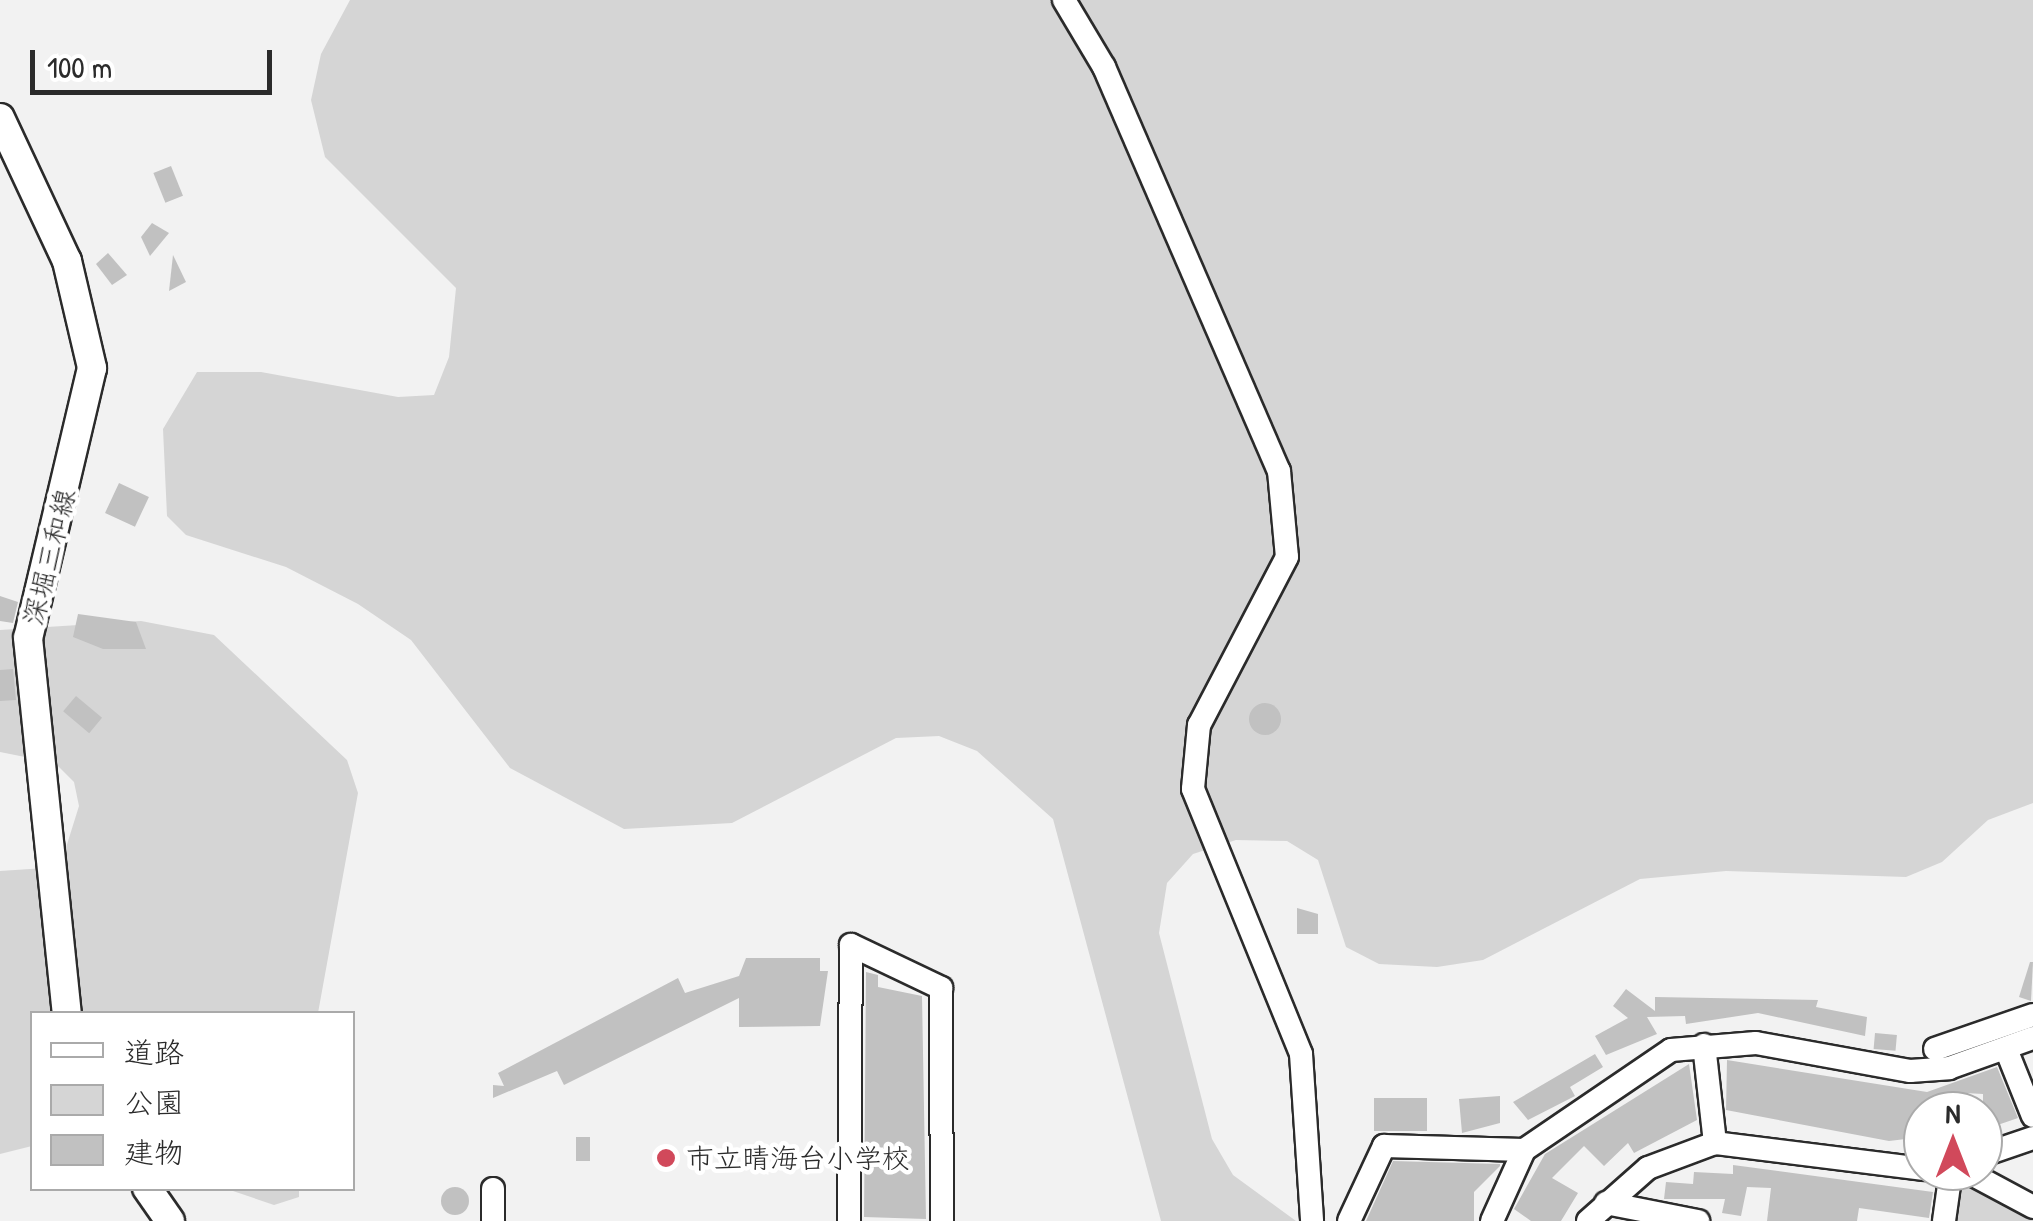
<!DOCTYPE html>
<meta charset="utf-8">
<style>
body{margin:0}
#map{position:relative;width:2033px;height:1221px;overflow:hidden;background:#f2f2f2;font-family:"Patrick Hand","Klee One",sans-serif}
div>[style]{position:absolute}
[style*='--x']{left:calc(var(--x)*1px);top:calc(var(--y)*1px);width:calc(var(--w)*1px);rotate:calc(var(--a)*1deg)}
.green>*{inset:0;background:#d5d5d5}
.building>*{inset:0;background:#c1c1c1;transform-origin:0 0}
.round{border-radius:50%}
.roads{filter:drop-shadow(2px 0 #2b2b2b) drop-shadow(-2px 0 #2b2b2b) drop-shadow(0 2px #2b2b2b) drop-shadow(0 -2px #2b2b2b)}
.minor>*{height:22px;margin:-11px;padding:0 11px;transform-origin:11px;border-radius:11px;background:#fff}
.major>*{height:28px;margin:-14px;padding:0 14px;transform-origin:14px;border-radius:14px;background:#fff}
.dots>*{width:28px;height:28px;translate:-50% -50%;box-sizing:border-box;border:5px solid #fff;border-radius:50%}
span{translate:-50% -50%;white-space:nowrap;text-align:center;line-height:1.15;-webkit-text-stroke:9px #fff;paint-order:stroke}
.street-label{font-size:28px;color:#2b2b2b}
.poi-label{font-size:28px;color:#2b2b2b}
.left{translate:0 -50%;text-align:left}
.legend{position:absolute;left:30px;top:1011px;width:325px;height:180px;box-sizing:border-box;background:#fff;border:2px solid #aaa;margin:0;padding:12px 18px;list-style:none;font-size:30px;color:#2b2b2b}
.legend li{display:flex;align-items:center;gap:20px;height:50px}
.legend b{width:50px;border:2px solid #aaa}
.north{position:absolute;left:1903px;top:1091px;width:100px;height:100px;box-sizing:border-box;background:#fff;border:2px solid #aaa;border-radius:50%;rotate:0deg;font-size:28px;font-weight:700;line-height:40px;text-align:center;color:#2b2b2b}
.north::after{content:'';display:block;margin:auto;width:35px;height:45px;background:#d1495b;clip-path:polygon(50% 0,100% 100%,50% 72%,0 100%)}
.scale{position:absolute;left:30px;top:50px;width:242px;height:45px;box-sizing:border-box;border:5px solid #2b2b2b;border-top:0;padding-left:12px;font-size:30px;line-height:35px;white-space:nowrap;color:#2b2b2b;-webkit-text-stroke:8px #fff;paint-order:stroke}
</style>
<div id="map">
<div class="green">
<div style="clip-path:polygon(350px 0,2033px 0,2033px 803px,1988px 820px,1942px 862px,1906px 877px,1726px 871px,1640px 879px,1483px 960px,1437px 967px,1379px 964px,1346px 947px,1318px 860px,1287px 841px,1236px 840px,1193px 854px,1167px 883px,1159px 933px,1212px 1139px,1233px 1175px,1296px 1221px,1161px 1221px,1053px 819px,977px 751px,939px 736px,896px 738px,732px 823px,624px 829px,510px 768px,411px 640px,358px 604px,286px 567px,186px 535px,167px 516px,163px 429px,197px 372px,261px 372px,398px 397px,434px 395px,449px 357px,456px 288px,325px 157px,311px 100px,321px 54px)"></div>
<div style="clip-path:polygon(141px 621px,214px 635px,347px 760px,358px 793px,318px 1013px,32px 1014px,32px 1146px,0 1154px,0 871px,45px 868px,64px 854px,79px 806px,74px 782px,55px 763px,0 752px,0 630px)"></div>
<div style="clip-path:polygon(1967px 1182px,2033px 1214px,2033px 1221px,1951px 1221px,1956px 1188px)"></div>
<div style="clip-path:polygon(227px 1189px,299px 1189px,299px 1197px,274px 1205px)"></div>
</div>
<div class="building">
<div style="left:171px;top:166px;width:32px;height:19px;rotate:68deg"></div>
<div style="clip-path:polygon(152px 223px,169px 233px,150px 256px,141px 237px)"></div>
<div style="clip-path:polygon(108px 253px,127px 275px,112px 285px,96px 264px)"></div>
<div style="clip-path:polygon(173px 255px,186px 282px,169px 291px)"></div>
<div style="left:119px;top:483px;width:33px;height:33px;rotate:25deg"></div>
<div style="clip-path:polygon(0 596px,18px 602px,13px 623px,0 621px)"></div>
<div style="clip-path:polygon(78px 614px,136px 622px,146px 649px,103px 649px,73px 637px)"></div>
<div style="clip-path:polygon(13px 669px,16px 700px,0 701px,0 670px)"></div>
<div style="left:76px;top:696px;width:34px;height:20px;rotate:40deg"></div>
<div class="round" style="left:1249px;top:703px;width:32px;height:32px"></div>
<div style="clip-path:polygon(1297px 908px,1318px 914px,1318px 934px,1297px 934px)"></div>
<div style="clip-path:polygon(746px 958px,820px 958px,820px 971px,828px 971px,820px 1026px,739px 1027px,739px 998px,564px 1085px,557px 1071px,493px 1098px,493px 1085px,504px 1086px,498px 1073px,678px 978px,685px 993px,739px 976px)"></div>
<div style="clip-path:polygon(2030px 962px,2033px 962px,2031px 1001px,2019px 997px)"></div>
<div style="clip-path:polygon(866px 972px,878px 975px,878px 987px,922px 996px,926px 1219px,864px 1217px)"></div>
<div style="clip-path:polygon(1626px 989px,1655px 1011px,1655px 997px,1818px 1000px,1816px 1007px,1867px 1017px,1865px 1036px,1758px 1013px,1686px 1024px,1685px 1016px,1647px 1017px,1657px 1034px,1606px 1055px,1595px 1036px,1628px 1018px,1613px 1006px)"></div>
<div style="left:1875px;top:1033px;width:22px;height:16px;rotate:5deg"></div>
<div style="clip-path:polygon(1595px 1054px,1603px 1067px,1570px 1087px,1575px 1096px,1528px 1120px,1513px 1102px)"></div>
<div style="clip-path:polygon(1727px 1060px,1927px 1092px,1997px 1067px,2018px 1118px,1983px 1130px,1983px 1094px,1965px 1093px,1944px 1106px,1917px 1107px,1914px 1138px,1889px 1141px,1726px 1110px)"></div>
<div style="clip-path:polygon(1689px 1064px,1697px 1120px,1634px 1153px,1628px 1143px,1604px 1166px,1584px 1146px,1552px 1178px,1578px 1193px,1561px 1221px,1531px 1221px,1514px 1209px,1545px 1154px)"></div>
<div style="clip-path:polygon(1500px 1096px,1500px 1123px,1462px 1133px,1459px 1099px)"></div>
<div style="left:1427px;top:1098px;width:33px;height:53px;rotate:90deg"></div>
<div style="left:576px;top:1137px;width:14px;height:24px"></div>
<div style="clip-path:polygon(1393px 1161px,1500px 1164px,1500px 1166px,1474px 1192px,1474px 1221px,1366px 1221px)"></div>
<div style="clip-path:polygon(1733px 1165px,1933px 1192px,1929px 1218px,1859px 1208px,1857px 1221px,1767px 1221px,1771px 1188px,1747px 1187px,1741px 1216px,1722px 1213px,1725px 1199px,1664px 1199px,1666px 1182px,1693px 1184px,1694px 1172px,1733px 1174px)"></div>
<div class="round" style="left:441px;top:1187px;width:28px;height:28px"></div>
</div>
<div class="roads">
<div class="minor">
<div style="--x:1064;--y:0;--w:78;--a:59.2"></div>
<div style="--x:1104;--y:67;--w:440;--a:66.6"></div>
<div style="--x:1279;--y:471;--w:86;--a:84.7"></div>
<div style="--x:1287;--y:557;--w:190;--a:117.6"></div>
<div style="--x:1199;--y:725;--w:64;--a:95.4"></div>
<div style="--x:1193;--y:789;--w:286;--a:67.8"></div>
<div style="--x:1301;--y:1054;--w:167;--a:86.2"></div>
<div style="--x:1704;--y:1045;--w:99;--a:83.6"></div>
<div style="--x:1935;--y:1049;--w:104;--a:-19.1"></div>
<div style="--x:2006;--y:1049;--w:72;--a:68.1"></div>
<div style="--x:1983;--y:1155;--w:53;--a:-18.8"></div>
<div style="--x:1966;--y:1171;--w:76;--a:28.2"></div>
<div style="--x:493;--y:1189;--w:32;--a:90"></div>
<div style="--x:1606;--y:1203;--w:94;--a:11.1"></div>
<div style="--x:849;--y:1221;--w:276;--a:-89.6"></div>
<div style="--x:851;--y:945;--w:100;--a:25.5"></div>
<div style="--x:941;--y:988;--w:233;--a:89.8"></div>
<div style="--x:1349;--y:1221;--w:83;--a:-65"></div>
<div style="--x:1384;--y:1146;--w:140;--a:1.6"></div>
<div style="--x:1492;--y:1221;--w:78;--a:-65.7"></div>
<div style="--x:1524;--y:1150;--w:178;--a:-34.2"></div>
<div style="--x:1671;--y:1050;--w:85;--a:-4.7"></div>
<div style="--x:1756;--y:1043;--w:157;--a:10.3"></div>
<div style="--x:1910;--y:1071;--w:39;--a:-4"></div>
<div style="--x:1949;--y:1068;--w:89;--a:-19.7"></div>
<div style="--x:1588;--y:1221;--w:80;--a:-41.5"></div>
<div style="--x:1648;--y:1168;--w:72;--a:-20.5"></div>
<div style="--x:1715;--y:1143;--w:210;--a:7.1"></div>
<div style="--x:1944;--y:1221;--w:50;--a:-82"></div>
</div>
<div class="major">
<div style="--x:0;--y:118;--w:158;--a:64.9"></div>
<div style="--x:67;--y:261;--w:110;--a:76.8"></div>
<div style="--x:92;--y:368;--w:277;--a:103.3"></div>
<div style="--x:28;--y:638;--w:378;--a:84.1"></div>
<div style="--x:147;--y:1188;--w:40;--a:55.1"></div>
</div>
</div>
<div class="dots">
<div style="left:666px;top:1158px;background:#d1495b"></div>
</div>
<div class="street-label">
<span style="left:49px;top:557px;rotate:-76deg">深堀三和線</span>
</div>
<div class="poi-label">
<span class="left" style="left:686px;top:1158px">市立晴海台小学校</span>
</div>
<ul class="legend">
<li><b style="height:12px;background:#fff"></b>道路</li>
<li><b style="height:28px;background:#d5d5d5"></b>公園</li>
<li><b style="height:28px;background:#c1c1c1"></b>建物</li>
</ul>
<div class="north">N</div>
<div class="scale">100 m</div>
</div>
